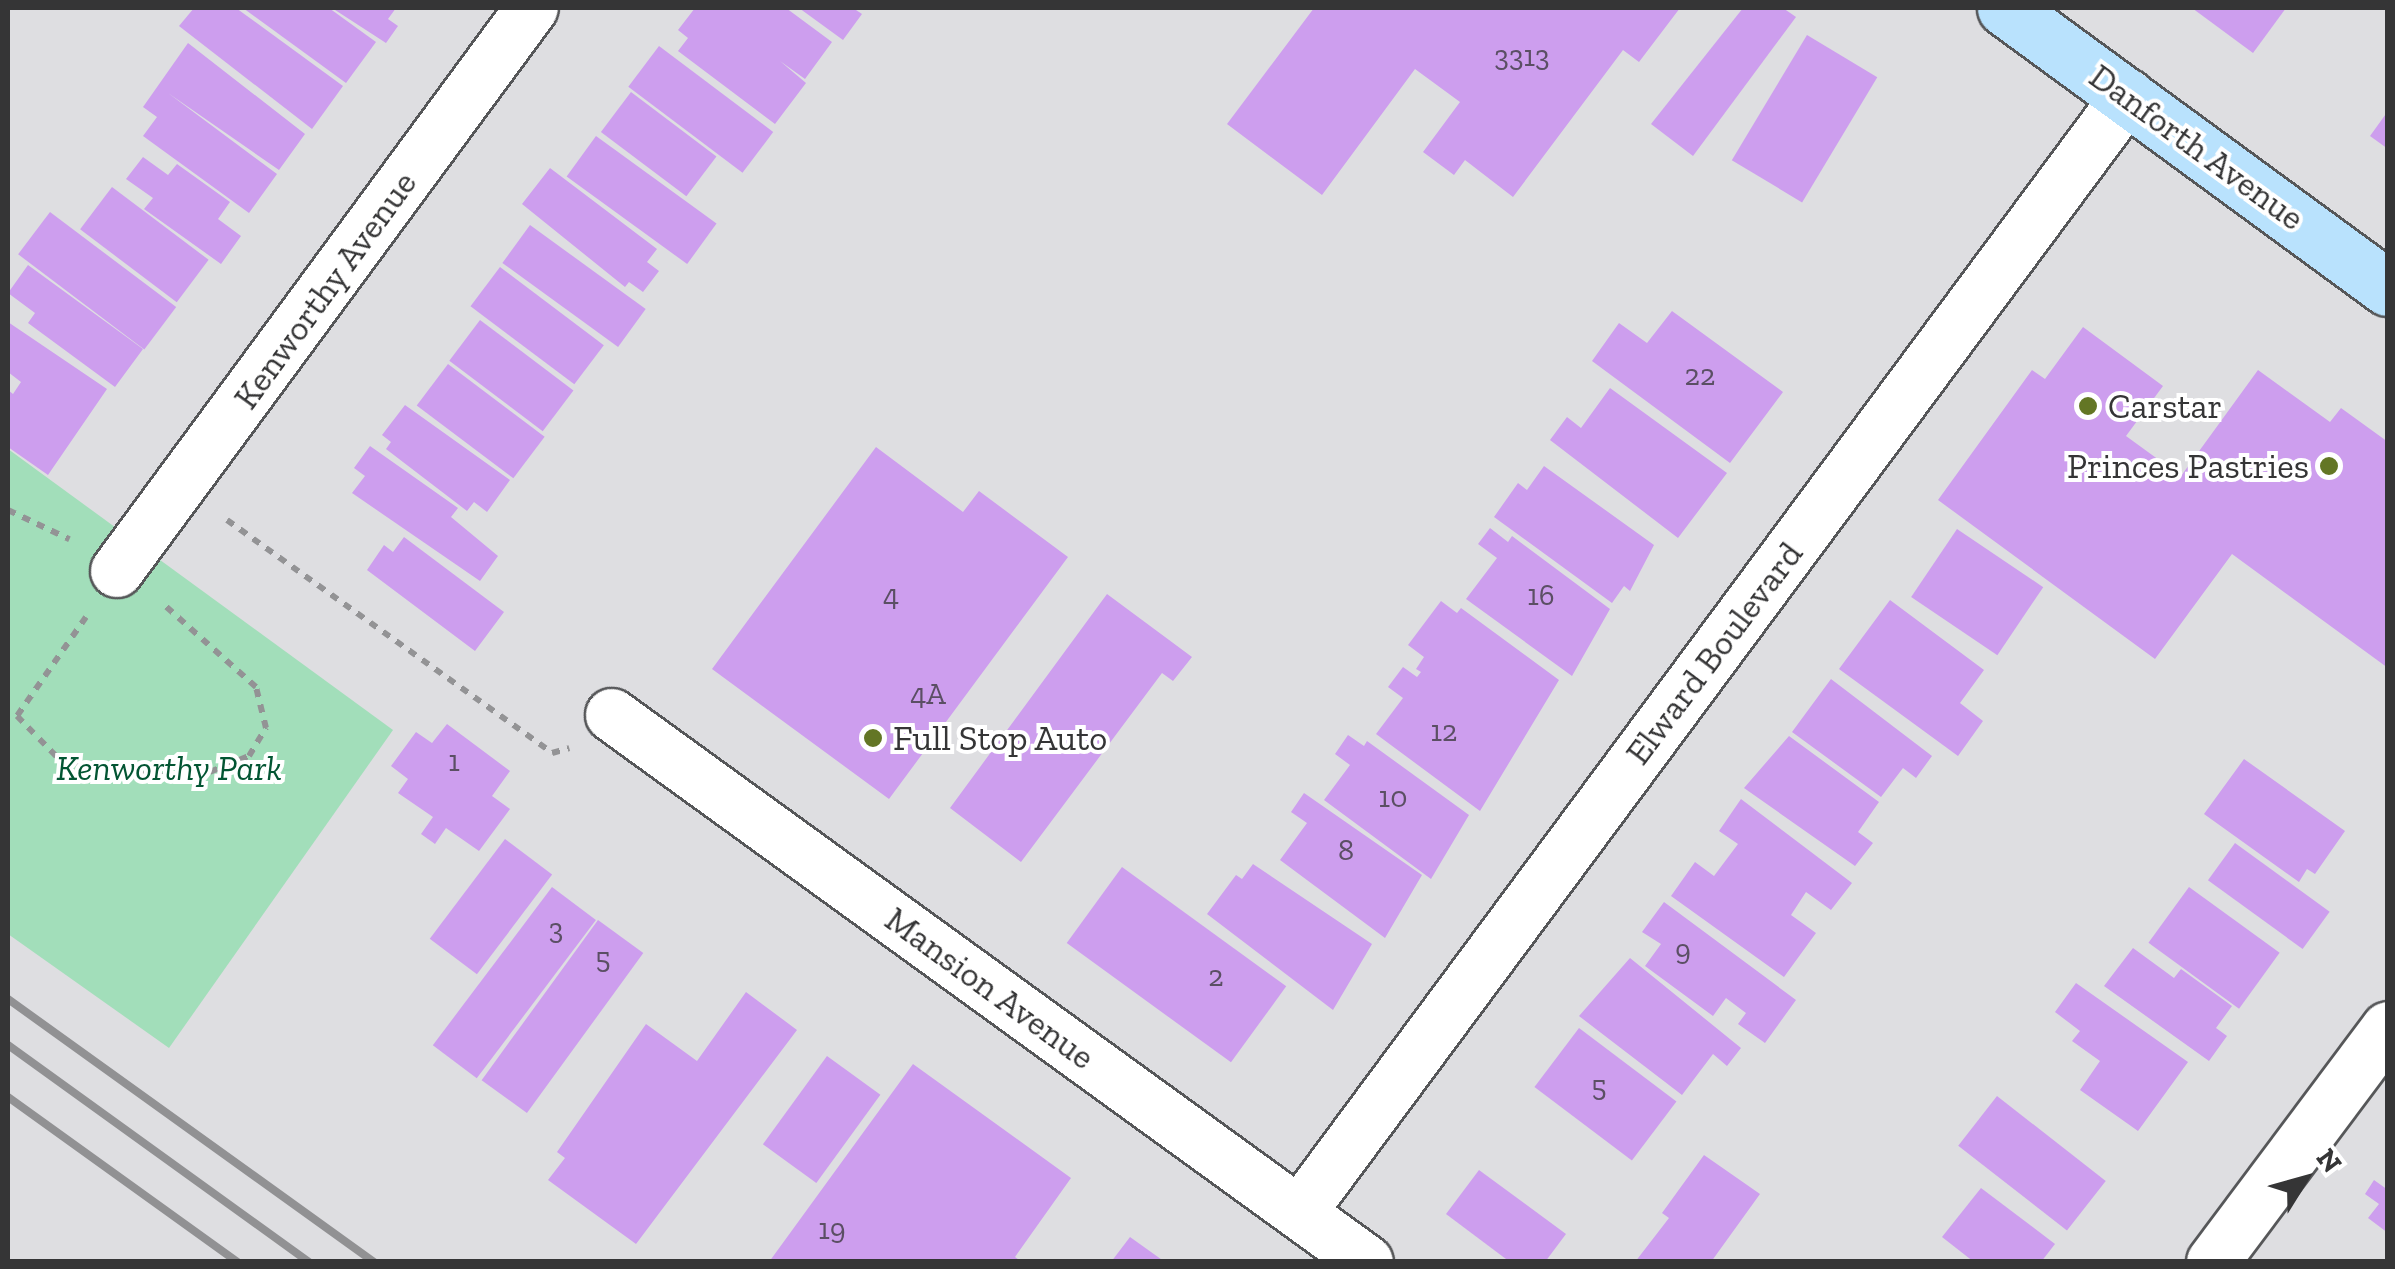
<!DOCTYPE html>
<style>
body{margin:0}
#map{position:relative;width:2395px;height:1269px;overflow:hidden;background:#dedee1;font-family:"Zilla Slab",serif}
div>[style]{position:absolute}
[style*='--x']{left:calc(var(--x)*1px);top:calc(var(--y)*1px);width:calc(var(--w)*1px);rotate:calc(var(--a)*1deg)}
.green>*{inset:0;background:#a2deba}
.building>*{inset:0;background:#cd9eee;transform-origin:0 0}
.path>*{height:6px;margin-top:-3px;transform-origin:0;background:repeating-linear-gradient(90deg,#939395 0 8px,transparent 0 16px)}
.roads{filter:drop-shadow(2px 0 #565759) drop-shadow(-2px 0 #565759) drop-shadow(0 2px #565759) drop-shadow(0 -2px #565759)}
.street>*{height:52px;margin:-26px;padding:0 26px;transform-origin:26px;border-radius:26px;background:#fff}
.primary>*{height:55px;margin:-27.5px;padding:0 27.5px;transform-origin:27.5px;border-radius:27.5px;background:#b9e2fd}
.rail>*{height:8px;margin:-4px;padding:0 4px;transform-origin:4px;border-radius:4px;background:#919193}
.dots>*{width:28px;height:28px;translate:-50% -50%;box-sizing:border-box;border:5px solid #fff;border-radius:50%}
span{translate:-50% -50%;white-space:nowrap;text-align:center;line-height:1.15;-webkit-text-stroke:8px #fff;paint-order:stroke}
.number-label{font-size:30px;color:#5b4f64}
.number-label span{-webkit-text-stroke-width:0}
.street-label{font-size:35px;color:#353536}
.poi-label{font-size:35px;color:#353536}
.left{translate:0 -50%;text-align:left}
.right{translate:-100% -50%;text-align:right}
.park-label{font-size:35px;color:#035533;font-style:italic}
.frame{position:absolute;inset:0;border:10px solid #353536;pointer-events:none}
.north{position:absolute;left:2255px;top:1129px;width:100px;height:100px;-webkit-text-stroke:8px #fff;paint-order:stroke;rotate:53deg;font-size:28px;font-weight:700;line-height:40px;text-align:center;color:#353536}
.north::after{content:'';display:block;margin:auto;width:35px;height:45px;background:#353536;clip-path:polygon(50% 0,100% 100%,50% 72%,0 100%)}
</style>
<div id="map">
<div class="green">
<div style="clip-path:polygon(8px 449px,393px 730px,169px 1048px,8px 934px)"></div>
</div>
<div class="building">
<div style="clip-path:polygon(194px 8px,236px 8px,343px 86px,312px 129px,179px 26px)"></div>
<div style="clip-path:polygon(243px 8px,329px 8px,376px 42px,346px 83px)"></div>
<div style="clip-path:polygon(332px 8px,396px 8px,388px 19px,398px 26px,386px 43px)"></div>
<div style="clip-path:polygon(695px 8px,786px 8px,832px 42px,805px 79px,780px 61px,806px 83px,775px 124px,678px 51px,688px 38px,678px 30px)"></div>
<div style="clip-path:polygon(799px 8px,853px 8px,862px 14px,843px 40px)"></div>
<div style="clip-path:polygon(1314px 8px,1680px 8px,1639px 62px,1623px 50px,1513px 197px,1465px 160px,1454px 175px,1423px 152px,1460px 102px,1415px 69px,1322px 195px,1227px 124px)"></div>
<div style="clip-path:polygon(1743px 8px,1783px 8px,1796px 17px,1693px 156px,1651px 124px)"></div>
<div style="clip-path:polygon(2192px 8px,2286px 8px,2253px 53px)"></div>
<div style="left:1807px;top:35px;width:82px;height:146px;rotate:31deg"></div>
<div style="clip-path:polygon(188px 43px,305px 134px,279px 170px,168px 93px,277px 174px,249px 213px,143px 136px,157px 117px,143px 107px)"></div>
<div style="left:659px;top:46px;width:143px;height:51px;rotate:37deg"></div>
<div style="left:631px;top:92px;width:107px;height:50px;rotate:37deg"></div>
<div style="clip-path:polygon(2388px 111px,2388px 149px,2370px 136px)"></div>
<div style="left:596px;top:136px;width:149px;height:50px;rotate:36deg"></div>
<div style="clip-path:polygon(143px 157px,168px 175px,177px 164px,230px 202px,218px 219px,241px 236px,221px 264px,144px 209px,153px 198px,126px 179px)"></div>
<div style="clip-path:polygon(550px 168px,657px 249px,647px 262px,659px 271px,643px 292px,629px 282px,625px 287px,522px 204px)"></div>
<div style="left:112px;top:187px;width:121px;height:53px;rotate:37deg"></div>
<div style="left:50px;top:212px;width:158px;height:53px;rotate:37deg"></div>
<div style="left:530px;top:225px;width:143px;height:47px;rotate:36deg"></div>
<div style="clip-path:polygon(28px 265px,143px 349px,115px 387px,28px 323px,35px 313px,8px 293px)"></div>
<div style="left:500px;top:267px;width:130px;height:49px;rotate:37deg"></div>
<div style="clip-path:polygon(1672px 311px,1783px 392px,1730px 463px,1592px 361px,1619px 323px,1647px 343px)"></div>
<div style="left:480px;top:320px;width:117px;height:51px;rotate:37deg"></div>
<div style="clip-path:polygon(8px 322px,107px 389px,48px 475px,8px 447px,8px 390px,13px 394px,21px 382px,8px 372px)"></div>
<div style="clip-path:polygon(2083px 327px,2163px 386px,2126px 436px,2181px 476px,2258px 370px,2330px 422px,2341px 408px,2388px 442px,2388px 668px,2232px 554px,2155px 659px,1938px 500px,2032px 370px,2045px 379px)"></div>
<div style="left:448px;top:364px;width:121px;height:52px;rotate:37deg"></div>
<div style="clip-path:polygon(1610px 388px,1727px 473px,1678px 538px,1550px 440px,1567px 417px,1581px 428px)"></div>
<div style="clip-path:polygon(405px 405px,510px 480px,487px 512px,474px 502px,467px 511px,386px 449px,391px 442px,382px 435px)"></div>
<div style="clip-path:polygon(370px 446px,458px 508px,451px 517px,498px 556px,480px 581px,352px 493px,365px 476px,354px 468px)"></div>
<div style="clip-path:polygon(876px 447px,963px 512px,979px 491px,1068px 557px,889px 799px,712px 669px)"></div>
<div style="clip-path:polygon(1544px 466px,1654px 545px,1630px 591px,1624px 586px,1612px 603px,1494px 517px,1518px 483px,1527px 490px)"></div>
<div style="clip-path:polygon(1490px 528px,1508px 542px,1512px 536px,1610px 609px,1572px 676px,1466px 599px,1497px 558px,1478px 544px)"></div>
<div style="left:1957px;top:529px;width:104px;height:82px;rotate:34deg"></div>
<div style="clip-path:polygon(404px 537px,504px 612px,475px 651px,367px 570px,384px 545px,393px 552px)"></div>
<div style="clip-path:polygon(1107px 594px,1192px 657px,1173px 681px,1162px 673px,1021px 862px,950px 808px)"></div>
<div style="clip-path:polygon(1890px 600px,1984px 670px,1960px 703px,1983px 721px,1958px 756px,1839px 669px)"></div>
<div style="clip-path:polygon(1441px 601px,1457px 613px,1461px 608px,1559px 680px,1480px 811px,1376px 734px,1403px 698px,1388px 687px,1403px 667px,1417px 677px,1421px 672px,1416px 669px,1424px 657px,1408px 645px)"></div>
<div style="clip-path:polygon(1831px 679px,1932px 756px,1916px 778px,1903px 768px,1881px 797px,1792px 732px)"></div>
<div style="clip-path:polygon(447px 724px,510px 771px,492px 796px,510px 809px,479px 851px,446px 828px,435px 844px,421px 834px,433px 817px,398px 793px,408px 779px,391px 766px,416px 732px,432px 743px)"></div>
<div style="clip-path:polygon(1348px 735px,1364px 746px,1367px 741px,1469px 815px,1431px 879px,1324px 800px,1350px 765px,1335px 754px)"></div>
<div style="clip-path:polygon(1789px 736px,1879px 802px,1858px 832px,1873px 843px,1855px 866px,1744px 788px)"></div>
<div style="clip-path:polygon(2244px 759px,2345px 831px,2315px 874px,2307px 869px,2299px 882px,2204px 814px)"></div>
<div style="clip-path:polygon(1304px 793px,1422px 875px,1385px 938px,1280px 860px,1307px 823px,1291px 812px)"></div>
<div style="clip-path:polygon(1741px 799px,1852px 883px,1831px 910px,1806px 892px,1791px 915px,1816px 933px,1784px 977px,1671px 896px,1695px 862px,1714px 876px,1738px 844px,1719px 831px)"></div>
<div style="left:505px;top:839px;width:59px;height:125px;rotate:37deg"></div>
<div style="left:2235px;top:843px;width:117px;height:46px;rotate:36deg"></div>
<div style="clip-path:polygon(1253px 864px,1372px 944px,1333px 1010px,1207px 914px,1236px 875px,1242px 879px)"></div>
<div style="left:1122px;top:867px;width:203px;height:94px;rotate:36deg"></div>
<div style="left:552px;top:887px;width:55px;height:198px;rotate:37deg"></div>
<div style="left:2189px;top:887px;width:112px;height:69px;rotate:36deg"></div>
<div style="clip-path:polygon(1664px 902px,1796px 1000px,1765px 1043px,1738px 1024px,1746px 1013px,1726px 998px,1713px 1016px,1645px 966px,1661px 944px,1642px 932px)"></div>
<div style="left:598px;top:920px;width:56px;height:198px;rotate:36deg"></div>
<div style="clip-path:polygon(2133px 948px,2174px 978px,2181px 969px,2232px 1006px,2216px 1028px,2227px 1036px,2209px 1061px,2104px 986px)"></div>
<div style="clip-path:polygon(1630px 958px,1741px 1048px,1727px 1066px,1713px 1054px,1682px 1095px,1579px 1016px)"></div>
<div style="clip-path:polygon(2076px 983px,2188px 1062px,2138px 1131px,2080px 1090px,2100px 1061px,2072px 1041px,2080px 1031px,2055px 1012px)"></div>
<div style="clip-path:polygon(746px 992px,797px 1030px,636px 1244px,548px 1180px,565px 1158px,557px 1152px,646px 1024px,697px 1061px)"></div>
<div style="left:1579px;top:1028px;width:122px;height:74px;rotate:37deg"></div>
<div style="left:827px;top:1056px;width:66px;height:109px;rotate:36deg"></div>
<div style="clip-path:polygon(913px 1064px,1071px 1178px,1015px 1257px,1022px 1262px,769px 1262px)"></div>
<div style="left:1997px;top:1096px;width:138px;height:63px;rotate:38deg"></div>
<div style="clip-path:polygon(1704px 1155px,1760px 1194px,1711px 1262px,1635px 1262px,1669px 1218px,1662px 1213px)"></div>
<div style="clip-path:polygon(1479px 1170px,1566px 1234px,1545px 1262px,1510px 1262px,1446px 1214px)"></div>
<div style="clip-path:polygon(2374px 1180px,2388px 1190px,2388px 1233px,2368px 1218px,2379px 1204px,2365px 1194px)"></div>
<div style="clip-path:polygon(1981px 1188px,2055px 1244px,2041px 1262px,1974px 1262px,1942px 1237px)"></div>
<div style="clip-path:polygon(1130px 1237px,1165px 1262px,1111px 1262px)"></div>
</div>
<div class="path">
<div style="--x:8;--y:510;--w:68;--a:25.4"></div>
<div style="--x:227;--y:520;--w:400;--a:35.6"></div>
<div style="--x:552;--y:753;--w:18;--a:-16"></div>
<div style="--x:86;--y:617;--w:121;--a:124.9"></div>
<div style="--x:17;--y:716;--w:59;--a:45.7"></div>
<div style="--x:58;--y:758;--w:68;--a:12.8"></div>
<div style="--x:124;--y:773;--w:71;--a:4"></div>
<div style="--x:195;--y:778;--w:58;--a:-22.2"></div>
<div style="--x:249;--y:756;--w:33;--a:-59"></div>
<div style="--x:266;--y:728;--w:42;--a:-103.7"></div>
<div style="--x:256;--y:687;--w:126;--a:-138.2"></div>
</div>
<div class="roads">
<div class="street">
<div style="--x:117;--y:571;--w:699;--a:-53.61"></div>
<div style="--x:612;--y:715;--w:932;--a:35.92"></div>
<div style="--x:1300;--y:1212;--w:1390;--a:-53.43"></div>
<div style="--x:2213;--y:1262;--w:292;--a:-53.2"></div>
</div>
<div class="primary">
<div style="--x:2005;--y:8;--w:474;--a:36.2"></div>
</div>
</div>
<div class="rail">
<div style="--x:8;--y:999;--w:451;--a:35.7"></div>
<div style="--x:8;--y:1045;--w:371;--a:35.8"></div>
<div style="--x:8;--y:1097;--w:283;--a:35.7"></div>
</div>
<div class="dots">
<div style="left:2088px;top:406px;background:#637625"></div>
<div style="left:2329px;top:466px;background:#637625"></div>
<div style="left:873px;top:738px;background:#637625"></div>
</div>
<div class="number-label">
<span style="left:1522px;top:56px">3313</span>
<span style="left:1700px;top:375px">22</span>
<span style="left:891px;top:595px">4</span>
<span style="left:1541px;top:595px">16</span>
<span style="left:928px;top:694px">4A</span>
<span style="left:1444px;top:731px">12</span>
<span style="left:454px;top:761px">1</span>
<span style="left:1393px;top:797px">10</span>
<span style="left:1346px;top:850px">8</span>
<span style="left:556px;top:929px">3</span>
<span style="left:1683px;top:950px">9</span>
<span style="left:603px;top:958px">5</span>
<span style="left:1216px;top:976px">2</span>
<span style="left:1599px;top:1086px">5</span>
<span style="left:832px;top:1229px">19</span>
</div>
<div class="street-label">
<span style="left:2197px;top:147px;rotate:36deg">Danforth Avenue</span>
<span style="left:325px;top:290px;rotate:-54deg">Kenworthy Avenue</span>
<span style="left:1714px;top:653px;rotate:-53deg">Elward Boulevard</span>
<span style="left:990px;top:988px;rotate:36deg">Mansion Avenue</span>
</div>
<div class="poi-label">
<span class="left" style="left:2108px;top:406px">Carstar</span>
<span class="right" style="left:2309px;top:466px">Princes Pastries</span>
<span class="left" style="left:893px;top:738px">Full Stop Auto</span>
</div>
<div class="park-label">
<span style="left:169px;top:768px">Kenworthy Park</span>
</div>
<div class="frame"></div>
<div class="north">N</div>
</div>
